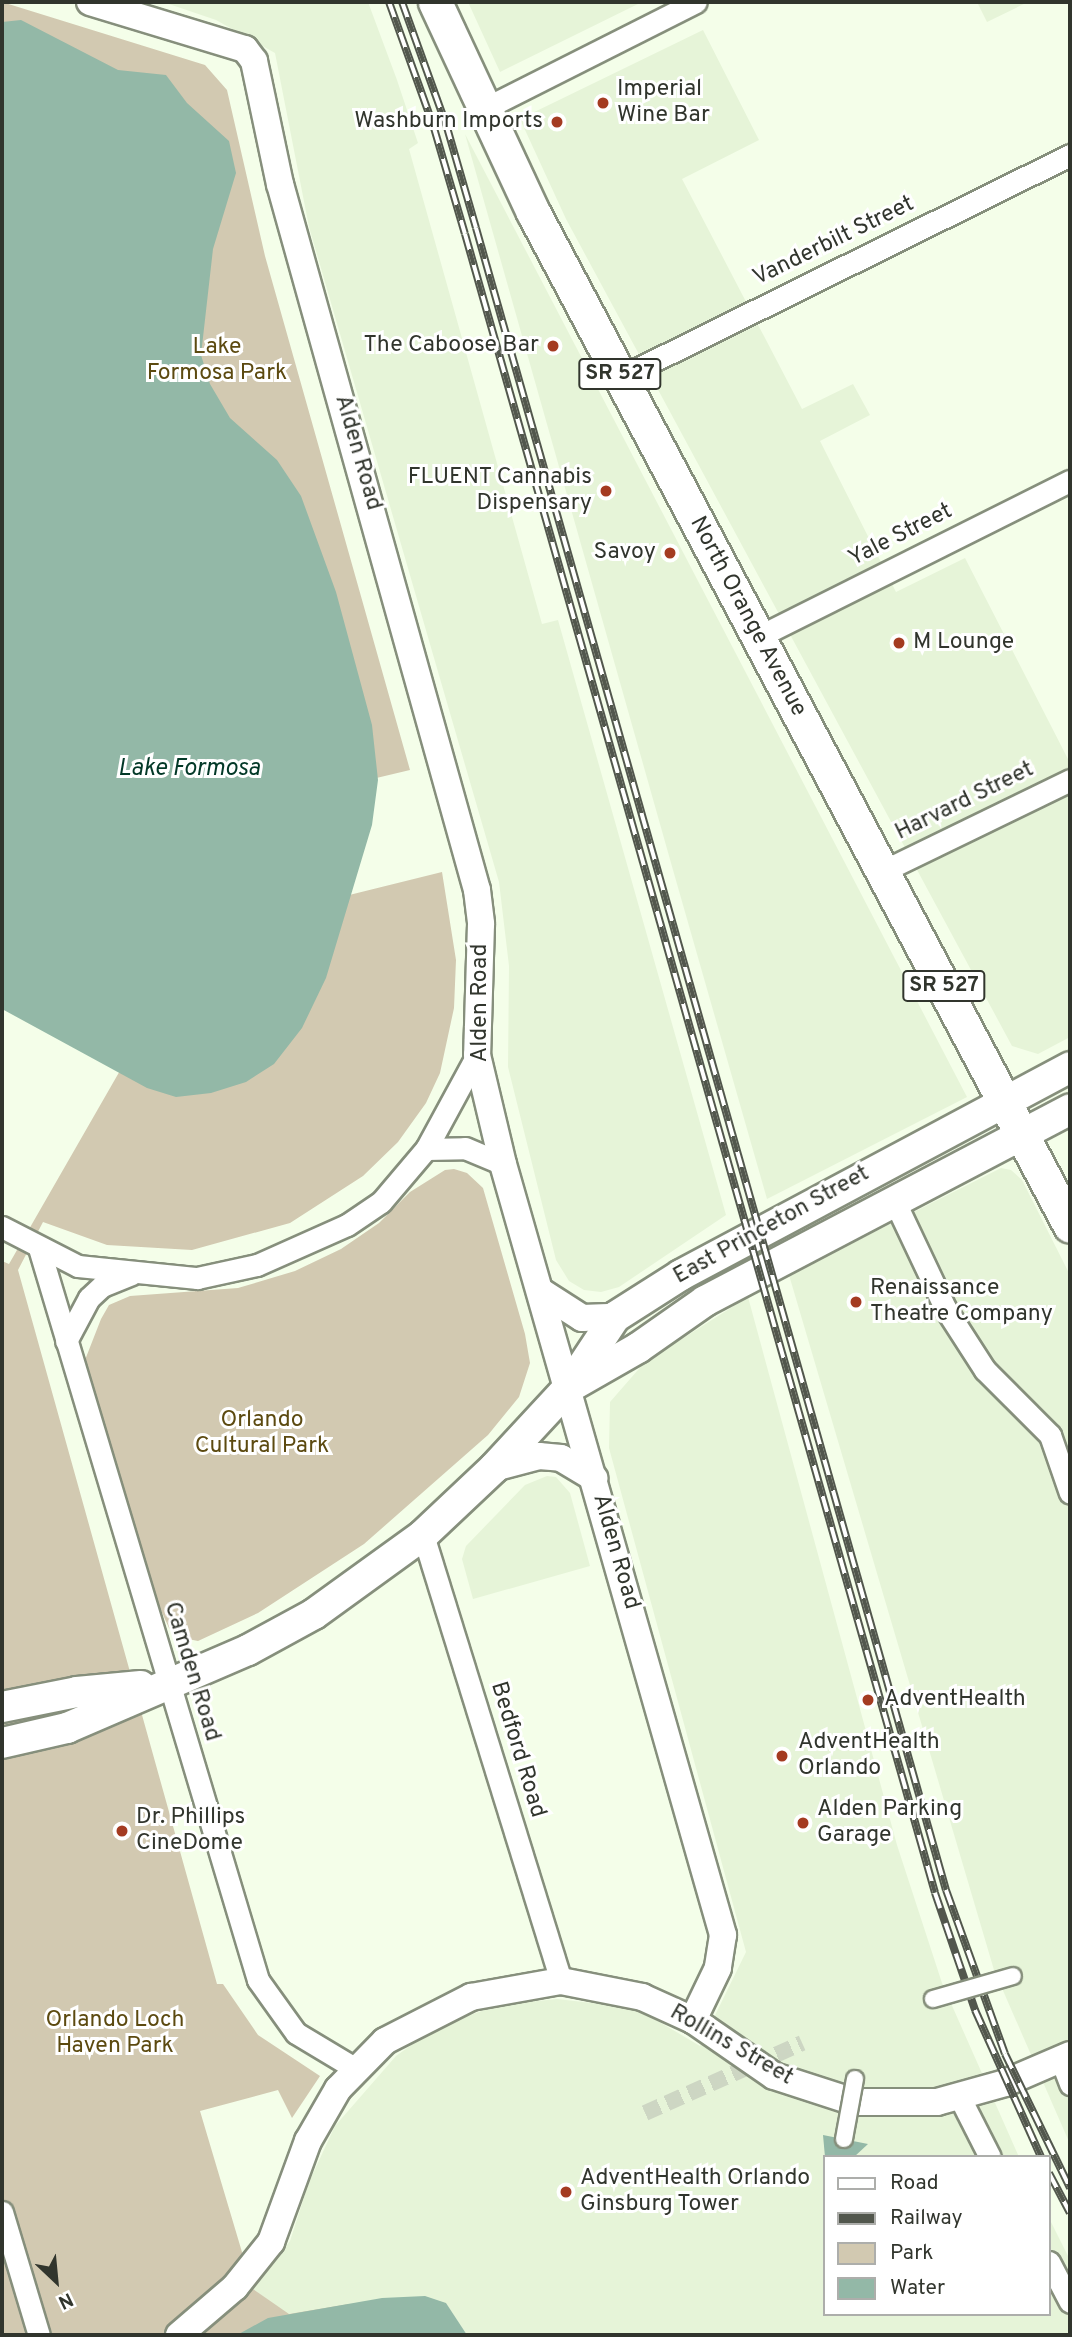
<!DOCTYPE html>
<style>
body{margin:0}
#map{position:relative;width:1072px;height:2337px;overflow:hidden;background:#f4fee9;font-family:Overpass,sans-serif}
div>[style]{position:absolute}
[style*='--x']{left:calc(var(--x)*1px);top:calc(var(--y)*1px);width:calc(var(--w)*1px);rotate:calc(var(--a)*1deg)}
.built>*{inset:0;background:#e6f4d8}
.green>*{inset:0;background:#d2c9b1}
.water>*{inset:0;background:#93b8a7}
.pedestrian-tunnel>*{height:16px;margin-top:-8px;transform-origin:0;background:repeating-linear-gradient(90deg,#cdd6c3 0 16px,transparent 0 24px)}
.roads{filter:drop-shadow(2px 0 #868f7c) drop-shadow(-2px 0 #868f7c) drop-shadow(0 2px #868f7c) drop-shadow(0 -2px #868f7c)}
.minor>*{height:21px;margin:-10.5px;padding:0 10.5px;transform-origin:10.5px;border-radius:10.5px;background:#fff}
.tertiary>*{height:26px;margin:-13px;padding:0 13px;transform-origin:13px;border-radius:13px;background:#fff}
.secondary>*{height:30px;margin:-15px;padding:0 15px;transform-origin:15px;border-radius:15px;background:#fff}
.primary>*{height:33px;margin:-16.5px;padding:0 16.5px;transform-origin:16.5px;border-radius:16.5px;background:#fff}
.rail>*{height:8px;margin-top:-4px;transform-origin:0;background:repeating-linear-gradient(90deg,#fff 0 16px,#52574d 0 32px);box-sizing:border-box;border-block:2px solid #52574d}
.bridges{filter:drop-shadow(2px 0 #868f7c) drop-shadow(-2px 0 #868f7c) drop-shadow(0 2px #868f7c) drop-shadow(0 -2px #868f7c)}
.pedestrian-bridge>*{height:16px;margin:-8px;padding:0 8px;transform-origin:8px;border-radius:8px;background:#fff}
.dots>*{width:19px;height:19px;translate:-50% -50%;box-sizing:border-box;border:4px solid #fff;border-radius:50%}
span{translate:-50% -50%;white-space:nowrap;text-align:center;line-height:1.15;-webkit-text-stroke:6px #fff;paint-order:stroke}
.shield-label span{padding:2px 5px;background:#fff;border:2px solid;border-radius:5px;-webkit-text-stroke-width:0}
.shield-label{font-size:21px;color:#31352d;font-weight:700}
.poi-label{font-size:23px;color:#31352d}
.left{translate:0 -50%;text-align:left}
.right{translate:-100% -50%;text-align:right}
.street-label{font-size:23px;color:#31352d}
.park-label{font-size:23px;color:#5c4a10}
.water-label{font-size:24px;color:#023827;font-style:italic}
.frame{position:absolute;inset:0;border:4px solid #31352d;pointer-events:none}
.legend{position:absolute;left:823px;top:2155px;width:228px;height:161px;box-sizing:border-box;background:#fff;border:2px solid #adaeab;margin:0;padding:9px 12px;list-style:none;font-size:21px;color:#31352d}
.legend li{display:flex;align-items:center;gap:14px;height:35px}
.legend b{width:35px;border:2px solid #adaeab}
.north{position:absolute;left:21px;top:2246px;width:70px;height:70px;-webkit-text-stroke:5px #fff;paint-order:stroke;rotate:154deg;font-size:19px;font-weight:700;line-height:28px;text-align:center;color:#31352d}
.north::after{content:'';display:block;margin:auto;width:24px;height:32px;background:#31352d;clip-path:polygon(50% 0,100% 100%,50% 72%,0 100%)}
</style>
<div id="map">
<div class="built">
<div style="clip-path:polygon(163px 2px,368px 2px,397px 80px,418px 143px,409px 149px,542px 624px,558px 620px,726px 1215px,619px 1287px,601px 1292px,584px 1290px,569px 1281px,556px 1260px,508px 1067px,509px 966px,499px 882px,309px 227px,275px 53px,216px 20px)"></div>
<div style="clip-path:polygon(468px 2px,642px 2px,500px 72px)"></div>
<div style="clip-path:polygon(977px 2px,1028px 2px,987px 22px)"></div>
<div style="clip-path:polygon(703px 30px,759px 140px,682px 179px,802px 409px,853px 384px,870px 415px,820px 441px,896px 592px,965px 558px,1070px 763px,1070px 1037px,1038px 1054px,1012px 1046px,566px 219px,520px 119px)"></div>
<div style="clip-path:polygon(465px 134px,967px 1097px,767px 1199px,673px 870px)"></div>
<div style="clip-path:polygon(1001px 1168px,1011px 1170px,1022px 1180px,1070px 1275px,1070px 2144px,994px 1970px,789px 1275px)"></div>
<div style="clip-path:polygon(748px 1297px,897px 1845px,942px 1983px,1019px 2157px,825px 2157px,825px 2314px,1049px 2314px,1049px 2218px,1070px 2260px,1070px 2335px,467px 2335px,446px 2303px,287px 2314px,253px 2289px,290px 2241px,309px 2182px,335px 2126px,396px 2056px,435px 2028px,498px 2005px,557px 1999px,636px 2008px,700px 2046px,746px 1952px,609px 1448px,610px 1402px,644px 1363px)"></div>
<div style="clip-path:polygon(547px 1476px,556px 1477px,570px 1493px,590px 1566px,473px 1599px,462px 1559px,466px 1546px,525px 1485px)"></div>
</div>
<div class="green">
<div style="clip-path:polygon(2px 2px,205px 65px,227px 90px,265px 256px,410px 770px,326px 790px,2px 116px)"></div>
<div style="clip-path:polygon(442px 872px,456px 960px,454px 1008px,440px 1073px,426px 1103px,398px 1142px,363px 1176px,290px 1223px,192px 1250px,107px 1245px,43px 1222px,18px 1270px,217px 1984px,223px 1984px,258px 2035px,320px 2076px,292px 2118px,278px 2090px,200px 2111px,253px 2289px,289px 2314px,349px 2304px,341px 2335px,2px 2335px,2px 1261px,9px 1264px,133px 1048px,317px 903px)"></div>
<div style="clip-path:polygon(454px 1169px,467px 1173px,483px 1188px,525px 1334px,530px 1363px,519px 1397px,488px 1435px,364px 1544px,258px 1613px,198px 1641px,183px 1638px,169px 1628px,159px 1606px,85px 1360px,101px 1319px,109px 1305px,130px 1296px,238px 1288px,295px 1271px,341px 1249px,379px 1223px,410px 1192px,445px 1170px)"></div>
</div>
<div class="water">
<div style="clip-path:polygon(21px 20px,118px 70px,166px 75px,187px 103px,229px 141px,236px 173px,213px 249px,201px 355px,210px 384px,230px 418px,277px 460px,301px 496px,336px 592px,372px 725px,378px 780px,372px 825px,326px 978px,302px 1028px,274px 1064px,246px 1082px,211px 1093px,176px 1097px,147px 1088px,2px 1009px,2px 22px)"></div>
<div style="clip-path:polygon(823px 2135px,868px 2144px,854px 2157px,825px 2157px)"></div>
<div style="clip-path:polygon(425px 2296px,446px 2303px,467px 2335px,237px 2335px,268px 2318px,382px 2298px)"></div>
</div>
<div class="pedestrian-tunnel">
<div style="--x:645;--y:2113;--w:172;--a:-24"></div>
</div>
<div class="roads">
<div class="minor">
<div style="--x:484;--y:109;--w:237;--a:-26.8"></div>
<div style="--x:621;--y:377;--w:501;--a:-26.31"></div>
<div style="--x:756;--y:638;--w:351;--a:-26.6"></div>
<div style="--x:883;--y:871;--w:208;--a:-25.9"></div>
<div style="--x:426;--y:1149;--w:39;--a:-1"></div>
<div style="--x:465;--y:1148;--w:41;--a:22.8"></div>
<div style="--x:894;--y:1200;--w:119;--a:64.7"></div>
<div style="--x:945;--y:1308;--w:74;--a:57.2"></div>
<div style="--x:985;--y:1370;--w:92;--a:45"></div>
<div style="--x:1050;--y:1435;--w:61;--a:71"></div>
<div style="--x:2;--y:1227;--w:85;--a:27.2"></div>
<div style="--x:78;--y:1266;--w:120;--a:5.8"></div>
<div style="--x:197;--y:1278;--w:61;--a:-12.2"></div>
<div style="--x:257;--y:1265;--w:98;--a:-24"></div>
<div style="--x:347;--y:1225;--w:41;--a:-34.1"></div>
<div style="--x:381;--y:1202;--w:70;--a:-49.7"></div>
<div style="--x:426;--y:1149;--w:107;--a:-61.5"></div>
<div style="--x:39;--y:1248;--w:764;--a:73.34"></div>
<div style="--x:258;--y:1980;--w:65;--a:54.4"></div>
<div style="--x:296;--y:2033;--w:70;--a:31"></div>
<div style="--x:66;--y:1341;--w:49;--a:-61.9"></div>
<div style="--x:89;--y:1298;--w:18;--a:-43"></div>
<div style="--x:102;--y:1286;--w:32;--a:-22"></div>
<div style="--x:423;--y:1535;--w:467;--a:72.8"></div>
<div style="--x:1061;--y:2060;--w:26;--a:69"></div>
<div style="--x:959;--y:2096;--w:68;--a:63.1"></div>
<div style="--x:2;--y:2212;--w:128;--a:73.3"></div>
<div style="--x:1049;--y:2262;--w:45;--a:62.3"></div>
</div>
<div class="tertiary">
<div style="--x:90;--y:2;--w:162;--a:16.9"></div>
<div style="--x:245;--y:49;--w:15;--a:53"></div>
<div style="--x:254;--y:61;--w:126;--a:78.1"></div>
<div style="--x:280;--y:184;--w:733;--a:74.41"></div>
<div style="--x:477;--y:890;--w:34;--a:83"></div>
<div style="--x:481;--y:924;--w:131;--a:91.7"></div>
<div style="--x:477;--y:1055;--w:112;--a:76.6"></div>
<div style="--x:503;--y:1164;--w:802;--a:74.07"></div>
<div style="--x:723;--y:1935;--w:33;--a:99"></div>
<div style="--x:718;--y:1968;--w:58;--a:115.7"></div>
<div style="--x:540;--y:1291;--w:50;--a:32.7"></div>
<div style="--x:582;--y:1318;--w:33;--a:-2"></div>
<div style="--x:494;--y:1468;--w:47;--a:-14.9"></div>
<div style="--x:539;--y:1456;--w:22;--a:5"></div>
<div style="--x:561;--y:1458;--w:39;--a:31"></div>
<div style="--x:179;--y:2335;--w:74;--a:-40.6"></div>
<div style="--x:235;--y:2287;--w:58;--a:-51.3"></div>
<div style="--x:271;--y:2242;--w:108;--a:-69.9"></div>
<div style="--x:308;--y:2141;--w:60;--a:-60"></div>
<div style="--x:338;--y:2089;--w:67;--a:-45.6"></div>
<div style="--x:385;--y:2041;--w:97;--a:-27.1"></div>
<div style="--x:471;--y:1997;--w:91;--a:-10.1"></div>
<div style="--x:561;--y:1981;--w:83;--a:11.2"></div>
<div style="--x:642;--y:1997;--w:56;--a:24.3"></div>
<div style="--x:693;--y:2020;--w:98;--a:34.7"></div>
<div style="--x:774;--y:2076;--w:84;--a:18"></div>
<div style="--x:854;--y:2102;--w:83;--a:0"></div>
<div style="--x:937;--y:2102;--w:71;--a:-15.6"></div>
<div style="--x:1005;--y:2083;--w:71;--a:-23.3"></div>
</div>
<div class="secondary">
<div style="--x:575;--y:1384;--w:73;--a:-29.7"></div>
<div style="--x:638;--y:1348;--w:82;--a:-35"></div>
<div style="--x:705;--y:1301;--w:412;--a:-27.7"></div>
<div style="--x:2;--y:1707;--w:76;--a:-11.3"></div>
<div style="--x:77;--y:1692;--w:64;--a:-5.4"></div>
<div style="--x:2;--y:1743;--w:67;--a:-13"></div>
<div style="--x:67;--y:1728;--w:197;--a:-23.3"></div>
<div style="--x:248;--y:1650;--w:75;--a:-28.6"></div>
<div style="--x:314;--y:1614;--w:135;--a:-35.9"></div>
<div style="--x:423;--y:1535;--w:98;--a:-43.3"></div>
<div style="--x:494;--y:1468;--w:109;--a:-47.2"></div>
<div style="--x:568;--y:1388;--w:85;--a:-56.5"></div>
<div style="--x:615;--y:1317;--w:78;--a:-32.5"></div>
<div style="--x:681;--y:1275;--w:441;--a:-28.1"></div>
</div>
<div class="primary">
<div style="--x:435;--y:2;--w:232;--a:65"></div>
<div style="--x:533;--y:212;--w:1147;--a:62.09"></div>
</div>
</div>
<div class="rail">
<div style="--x:389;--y:2;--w:134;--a:70.3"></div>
<div style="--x:434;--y:128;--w:110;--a:73.7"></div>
<div style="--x:465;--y:234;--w:1724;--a:74.18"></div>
<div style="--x:935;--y:1893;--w:124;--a:71.1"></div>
<div style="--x:975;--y:2010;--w:161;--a:65.8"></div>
<div style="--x:402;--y:2;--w:130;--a:70.2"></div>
<div style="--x:446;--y:124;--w:108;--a:73.9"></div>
<div style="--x:476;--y:228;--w:1727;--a:74.21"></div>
<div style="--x:946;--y:1890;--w:174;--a:70.2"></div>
<div style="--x:1005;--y:2054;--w:149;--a:64.1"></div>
<div style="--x:1049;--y:2173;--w:45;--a:62.3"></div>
</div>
<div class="bridges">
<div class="pedestrian-bridge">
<div style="--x:933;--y:1999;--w:83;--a:-16"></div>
<div style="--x:844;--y:2139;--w:61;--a:-79.6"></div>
</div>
</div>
<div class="dots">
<div style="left:603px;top:103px;background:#a43b21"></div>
<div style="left:557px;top:122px;background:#a43b21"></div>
<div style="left:553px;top:346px;background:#a43b21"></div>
<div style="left:606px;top:491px;background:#a43b21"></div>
<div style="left:670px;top:553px;background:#a43b21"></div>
<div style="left:899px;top:643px;background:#a43b21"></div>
<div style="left:856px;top:1302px;background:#a43b21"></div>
<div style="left:868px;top:1700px;background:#a43b21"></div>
<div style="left:782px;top:1756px;background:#a43b21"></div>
<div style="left:803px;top:1823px;background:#a43b21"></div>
<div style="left:122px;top:1831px;background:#a43b21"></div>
<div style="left:566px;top:2192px;background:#a43b21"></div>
</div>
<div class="shield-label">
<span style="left:620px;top:374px">SR 527</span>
<span style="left:944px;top:986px">SR 527</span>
</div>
<div class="poi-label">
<span class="left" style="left:617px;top:103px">Imperial<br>Wine Bar</span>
<span class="right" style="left:543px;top:122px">Washburn Imports</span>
<span class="right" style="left:539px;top:346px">The Caboose Bar</span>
<span class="right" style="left:592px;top:491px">FLUENT Cannabis<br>Dispensary</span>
<span class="right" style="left:656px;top:553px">Savoy</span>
<span class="left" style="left:913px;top:643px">M Lounge</span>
<span class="left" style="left:870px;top:1302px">Renaissance<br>Theatre Company</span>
<span class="left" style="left:884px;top:1700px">AdventHealth</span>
<span class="left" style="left:798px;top:1756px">AdventHealth<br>Orlando</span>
<span class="left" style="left:817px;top:1823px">Alden Parking<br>Garage</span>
<span class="left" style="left:136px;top:1831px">Dr. Phillips<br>CineDome</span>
<span class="left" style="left:580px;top:2192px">AdventHealth Orlando<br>Ginsburg Tower</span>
</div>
<div class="street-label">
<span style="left:834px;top:242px;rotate:-26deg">Vanderbilt Street</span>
<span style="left:357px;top:453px;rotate:74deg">Alden Road</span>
<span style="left:901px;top:536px;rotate:-27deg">Yale Street</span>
<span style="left:747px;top:617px;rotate:62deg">North Orange Avenue</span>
<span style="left:965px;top:802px;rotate:-26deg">Harvard Street</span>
<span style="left:481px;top:1003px;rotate:-90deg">Alden Road</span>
<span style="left:772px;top:1226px;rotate:-29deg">East Princeton Street</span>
<span style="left:615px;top:1552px;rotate:74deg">Alden Road</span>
<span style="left:191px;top:1672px;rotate:73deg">Camden Road</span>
<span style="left:517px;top:1750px;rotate:73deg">Bedford Road</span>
<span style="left:731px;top:2046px;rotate:30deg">Rollins Street</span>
</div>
<div class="park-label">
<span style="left:217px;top:361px">Lake<br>Formosa Park</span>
<span style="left:262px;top:1434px">Orlando<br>Cultural Park</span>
<span style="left:115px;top:2034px">Orlando Loch<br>Haven Park</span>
</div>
<div class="water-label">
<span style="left:189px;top:770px">Lake Formosa</span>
</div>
<div class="frame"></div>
<ul class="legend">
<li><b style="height:9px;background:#fff"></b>Road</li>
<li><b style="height:9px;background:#52574d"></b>Railway</li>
<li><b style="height:19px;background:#d2c9b1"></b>Park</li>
<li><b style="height:19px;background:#93b8a7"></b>Water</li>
</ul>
<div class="north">N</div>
</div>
